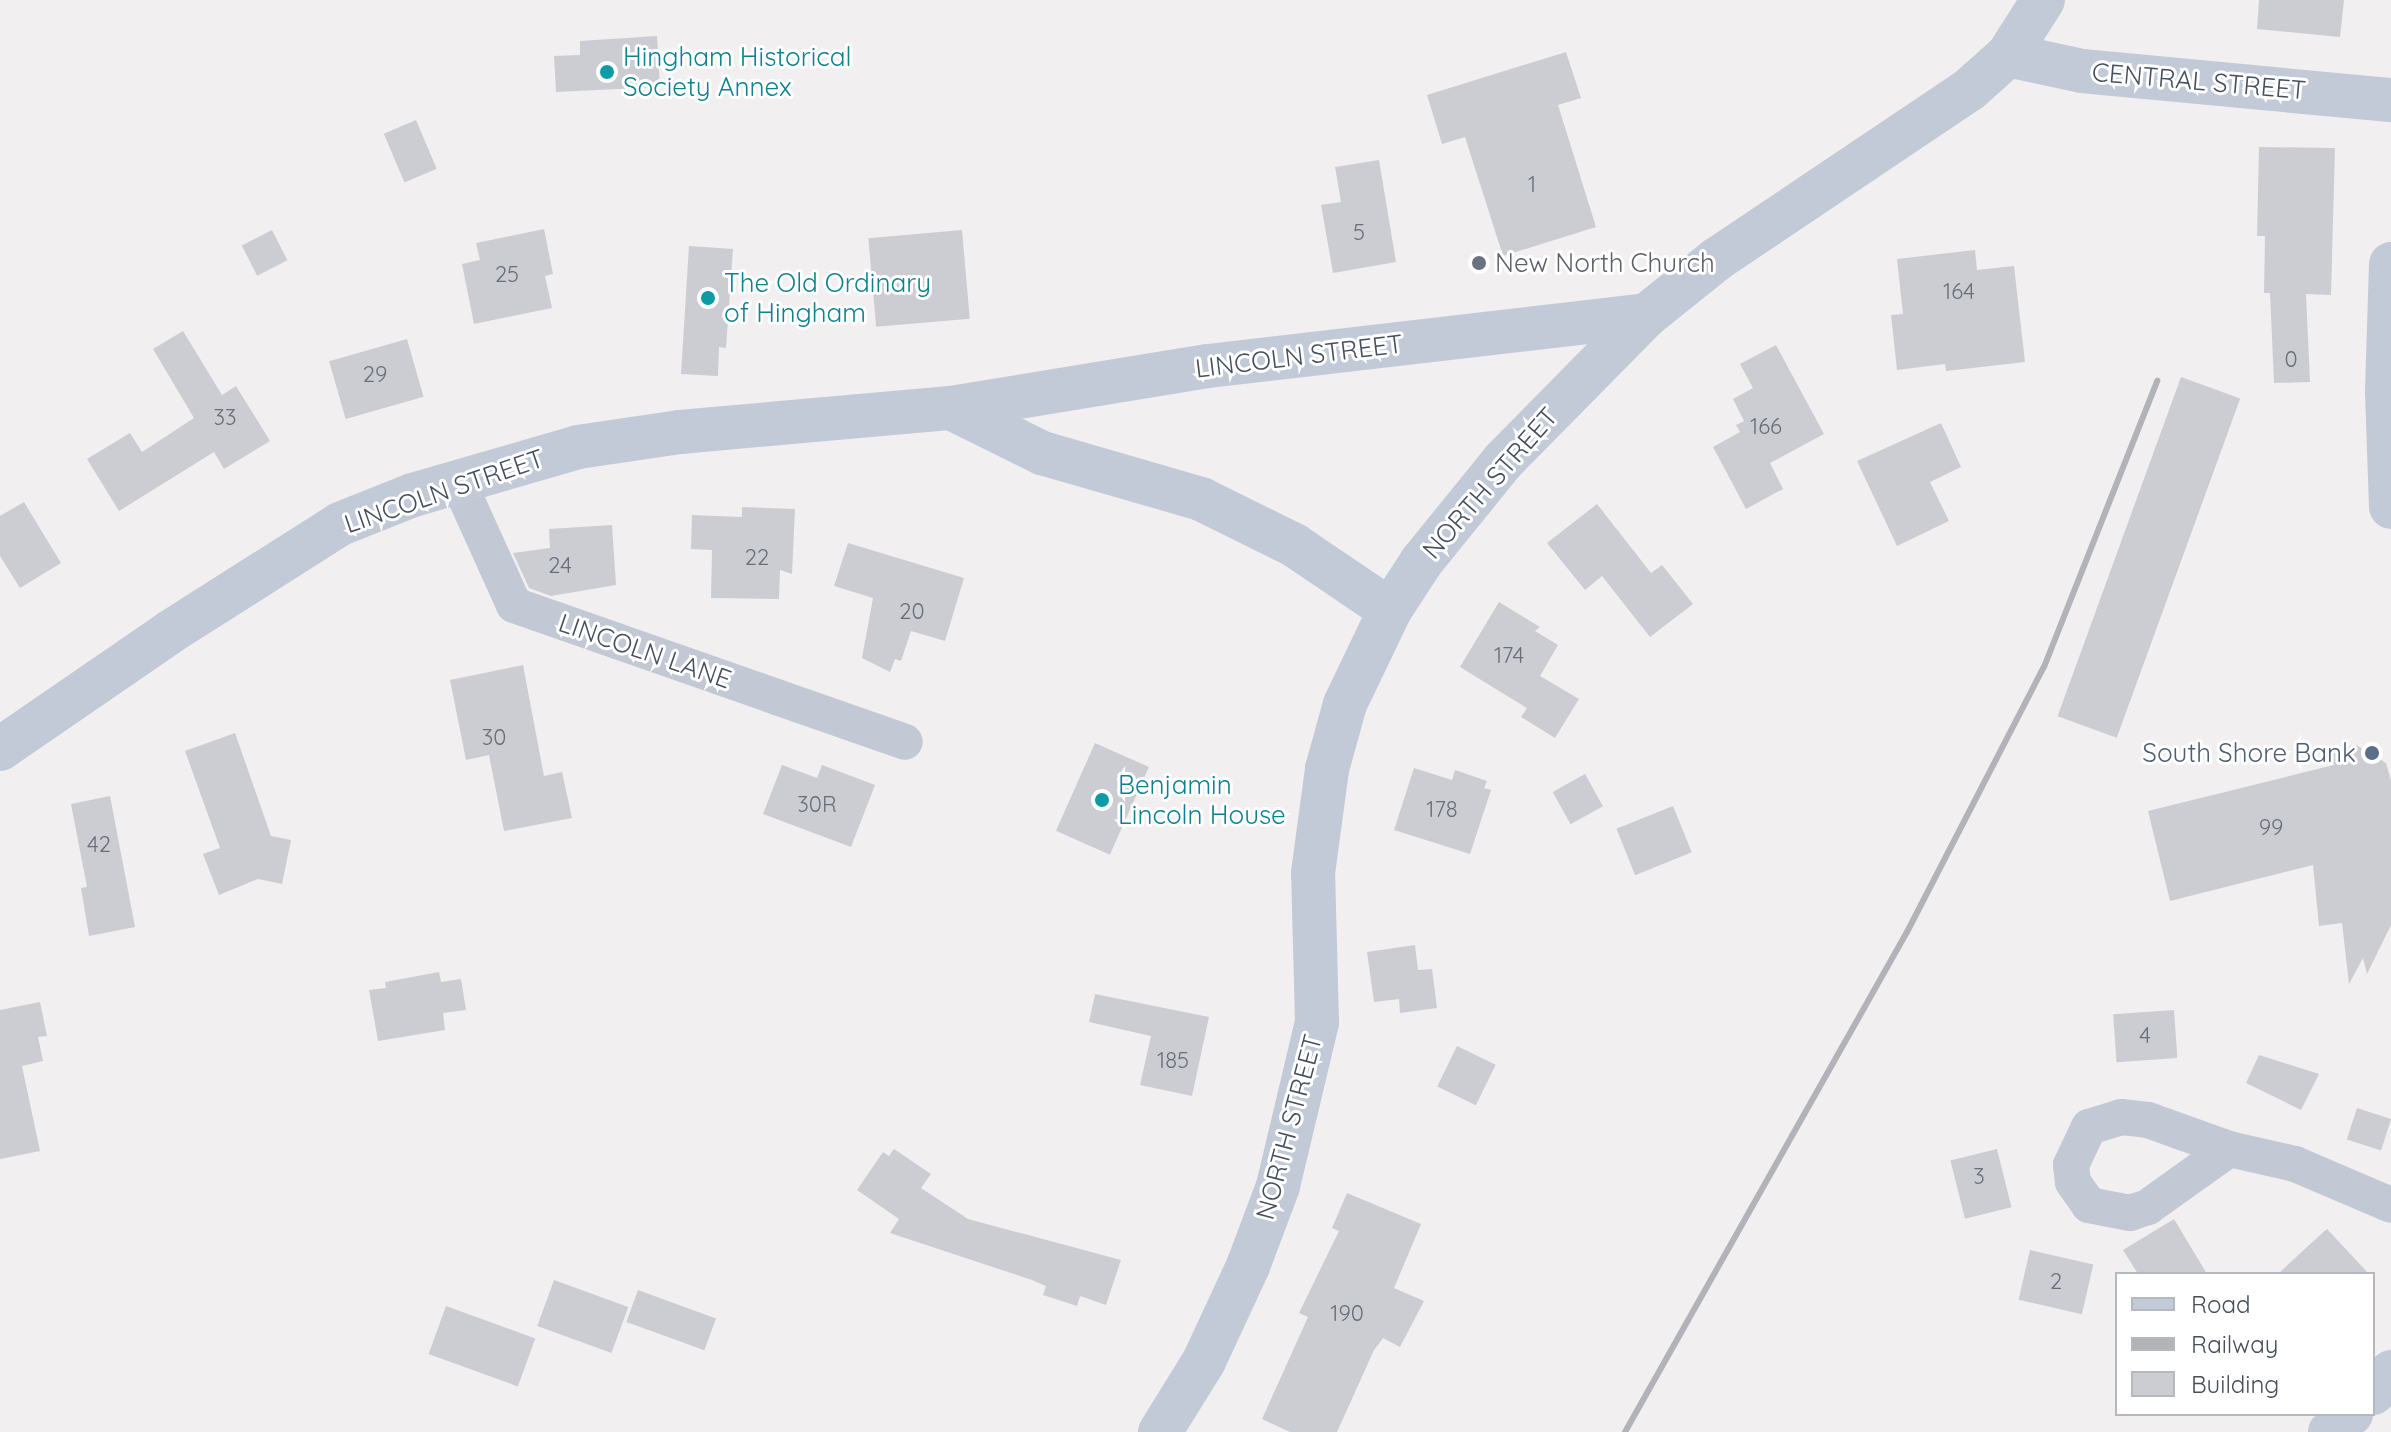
<!DOCTYPE html>
<style>
body{margin:0}
#map{position:relative;width:2391px;height:1432px;overflow:hidden;background:#f1efef;font-family:Quicksand,sans-serif}
div>[style]{position:absolute}
[style*='--x']{left:calc(var(--x)*1px);top:calc(var(--y)*1px);width:calc(var(--w)*1px);rotate:calc(var(--a)*1deg)}
.building>*{inset:0;background:#cccdd3;transform-origin:0 0}
.street>*{height:36px;margin:-18px;padding:0 18px;transform-origin:18px;border-radius:18px;background:#c2c9d4}
.secondary>*{height:44px;margin:-22px;padding:0 22px;transform-origin:22px;border-radius:22px;background:#c2c9d7}
.rail>*{height:6px;margin:-3px;padding:0 3px;transform-origin:3px;border-radius:3px;background:#b1b3b9}
.dots>*{width:22px;height:22px;translate:-50% -50%;box-sizing:border-box;border:4px solid #fff;border-radius:50%}
span{translate:-50% -50%;white-space:nowrap;text-align:center;line-height:1.15;-webkit-text-stroke:6px #fff;paint-order:stroke}
.number-label{font-size:22px;color:#686e7a}
.number-label span{-webkit-text-stroke-width:0}
.culture-label{font-size:26px;color:#0d838f}
.left{translate:0 -50%;text-align:left}
.street-label{font-size:26px;color:#474f5c}
.worship-label{font-size:26px;color:#5b616d}
.service-label{font-size:26px;color:#4e5e75}
.right{translate:-100% -50%;text-align:right}
.legend{position:absolute;left:2115px;top:1272px;width:260px;height:144px;box-sizing:border-box;background:#fff;border:2px solid #b5b9be;margin:0;padding:10px 14px;list-style:none;font-size:24px;color:#474f5c}
.legend li{display:flex;align-items:center;gap:16px;height:40px}
.legend b{width:40px;border:2px solid #b5b9be}
</style>
<div id="map">
<div class="building">
<div style="clip-path:polygon(2259px 0,2344px 0,2340px 37px,2257px 29px)"></div>
<div style="clip-path:polygon(657px 36px,660px 87px,556px 92px,554px 56px,580px 55px,580px 41px)"></div>
<div style="clip-path:polygon(1566px 52px,1581px 98px,1558px 105px,1596px 227px,1503px 256px,1465px 137px,1442px 144px,1427px 95px)"></div>
<div style="left:416px;top:120px;width:53px;height:35px;rotate:67deg"></div>
<div style="clip-path:polygon(2259px 147px,2335px 148px,2331px 295px,2306px 294px,2310px 382px,2274px 383px,2270px 293px,2264px 293px,2265px 236px,2257px 236px)"></div>
<div style="clip-path:polygon(1379px 160px,1396px 262px,1333px 273px,1321px 205px,1341px 202px,1335px 167px)"></div>
<div style="clip-path:polygon(544px 229px,553px 274px,545px 276px,552px 308px,474px 324px,462px 264px,480px 260px,476px 243px)"></div>
<div style="left:272px;top:230px;width:34px;height:34px;rotate:63deg"></div>
<div style="left:962px;top:230px;width:89px;height:94px;rotate:85deg"></div>
<div style="clip-path:polygon(689px 246px,733px 249px,726px 348px,719px 347px,718px 376px,681px 374px)"></div>
<div style="clip-path:polygon(1975px 250px,1977px 270px,2014px 266px,2025px 362px,1946px 371px,1945px 364px,1897px 370px,1891px 315px,1903px 314px,1897px 259px)"></div>
<div style="clip-path:polygon(183px 331px,222px 395px,236px 386px,270px 441px,224px 469px,214px 452px,119px 511px,87px 459px,130px 433px,142px 452px,194px 418px,153px 349px)"></div>
<div style="left:407px;top:339px;width:60px;height:81px;rotate:74deg"></div>
<div style="clip-path:polygon(1776px 345px,1824px 434px,1770px 463px,1783px 489px,1746px 509px,1713px 447px,1740px 432px,1736px 425px,1744px 421px,1733px 399px,1753px 388px,1740px 364px)"></div>
<div style="left:2181px;top:377px;width:63px;height:361px;rotate:20deg"></div>
<div style="clip-path:polygon(1941px 423px,1961px 467px,1930px 482px,1949px 521px,1897px 546px,1857px 461px)"></div>
<div style="clip-path:polygon(24px 502px,61px 563px,20px 588px,0 556px,0 516px)"></div>
<div style="clip-path:polygon(1597px 504px,1651px 573px,1662px 565px,1693px 604px,1650px 637px,1602px 576px,1585px 590px,1547px 543px)"></div>
<div style="clip-path:polygon(742px 507px,795px 509px,792px 574px,780px 570px,779px 599px,711px 598px,712px 550px,691px 549px,692px 515px,742px 517px)"></div>
<div style="clip-path:polygon(612px 525px,616px 585px,551px 596px,529px 588px,513px 553px,550px 548px,549px 529px)"></div>
<div style="clip-path:polygon(848px 543px,964px 578px,945px 641px,911px 631px,901px 661px,895px 659px,890px 672px,862px 658px,873px 598px,834px 586px)"></div>
<div style="clip-path:polygon(1499px 602px,1540px 627px,1535px 631px,1558px 645px,1540px 676px,1579px 699px,1555px 738px,1521px 717px,1527px 708px,1460px 667px)"></div>
<div style="clip-path:polygon(523px 665px,544px 776px,562px 772px,572px 818px,504px 831px,489px 755px,466px 760px,450px 680px)"></div>
<div style="clip-path:polygon(235px 733px,271px 836px,291px 840px,282px 884px,258px 879px,219px 895px,203px 854px,220px 848px,185px 751px)"></div>
<div style="left:1095px;top:743px;width:59px;height:96px;rotate:24deg"></div>
<div style="clip-path:polygon(2356px 745px,2386px 763px,2391px 781px,2391px 925px,2367px 974px,2363px 958px,2349px 984px,2342px 923px,2319px 926px,2313px 865px,2170px 901px,2148px 811px,2334px 765px,2330px 751px)"></div>
<div style="clip-path:polygon(782px 765px,817px 778px,822px 765px,875px 785px,851px 847px,763px 814px)"></div>
<div style="clip-path:polygon(1414px 768px,1452px 780px,1455px 770px,1487px 781px,1484px 788px,1491px 790px,1470px 854px,1394px 830px)"></div>
<div style="left:1585px;top:774px;width:37px;height:37px;rotate:61deg"></div>
<div style="clip-path:polygon(110px 796px,135px 927px,89px 936px,81px 888px,87px 887px,71px 804px)"></div>
<div style="left:1673px;top:806px;width:50px;height:61px;rotate:68deg"></div>
<div style="clip-path:polygon(1415px 945px,1418px 970px,1432px 969px,1437px 1008px,1400px 1013px,1399px 999px,1374px 1002px,1367px 952px)"></div>
<div style="clip-path:polygon(439px 972px,441px 982px,461px 979px,466px 1010px,443px 1013px,445px 1030px,378px 1041px,369px 990px,386px 988px,385px 982px)"></div>
<div style="clip-path:polygon(1095px 994px,1209px 1017px,1192px 1096px,1140px 1085px,1151px 1036px,1089px 1022px)"></div>
<div style="clip-path:polygon(40px 1002px,47px 1036px,38px 1037px,43px 1061px,22px 1066px,40px 1151px,0 1159px,0 1010px)"></div>
<div style="left:2174px;top:1010px;width:48px;height:61px;rotate:86deg"></div>
<div style="left:1457px;top:1046px;width:43px;height:45px;rotate:26deg"></div>
<div style="clip-path:polygon(2259px 1055px,2319px 1074px,2301px 1110px,2246px 1083px)"></div>
<div style="left:2357px;top:1108px;width:36px;height:33px;rotate:18deg"></div>
<div style="clip-path:polygon(894px 1149px,931px 1174px,921px 1188px,968px 1219px,1121px 1260px,1106px 1305px,1080px 1296px,1077px 1306px,1043px 1295px,1046px 1286px,1032px 1280px,890px 1233px,899px 1219px,857px 1190px,883px 1152px,889px 1156px)"></div>
<div style="left:1997px;top:1149px;width:60px;height:48px;rotate:76deg"></div>
<div style="clip-path:polygon(1347px 1193px,1421px 1224px,1394px 1288px,1424px 1301px,1400px 1347px,1383px 1338px,1374px 1350px,1337px 1432px,1290px 1432px,1262px 1419px,1308px 1317px,1299px 1313px,1339px 1231px,1332px 1228px)"></div>
<div style="clip-path:polygon(2174px 1219px,2207px 1274px,2138px 1274px,2123px 1250px)"></div>
<div style="clip-path:polygon(2327px 1229px,2369px 1274px,2278px 1274px,2308px 1246px)"></div>
<div style="left:2030px;top:1250px;width:65px;height:51px;rotate:13deg"></div>
<div style="left:554px;top:1280px;width:79px;height:49px;rotate:20deg"></div>
<div style="left:638px;top:1290px;width:83px;height:34px;rotate:20deg"></div>
<div style="left:446px;top:1306px;width:95px;height:51px;rotate:20deg"></div>
</div>
<div class="street">
<div style="--x:458;--y:481;--w:136;--a:65.7"></div>
<div style="--x:514;--y:605;--w:414;--a:19.3"></div>
<div style="--x:2229;--y:1149;--w:100;--a:144.4"></div>
<div style="--x:2148;--y:1207;--w:19;--a:162"></div>
<div style="--x:2130;--y:1213;--w:42;--a:-169"></div>
<div style="--x:2089;--y:1205;--w:28;--a:-125"></div>
<div style="--x:2073;--y:1182;--w:17;--a:-97"></div>
<div style="--x:2071;--y:1165;--w:42;--a:-64.7"></div>
<div style="--x:2089;--y:1127;--w:34;--a:-17"></div>
<div style="--x:2121;--y:1117;--w:27;--a:6"></div>
<div style="--x:2148;--y:1120;--w:86;--a:19.7"></div>
<div style="--x:2229;--y:1149;--w:68;--a:12.8"></div>
<div style="--x:2295;--y:1164;--w:104;--a:23.1"></div>
</div>
<div class="secondary">
<div style="--x:2008;--y:55;--w:76;--a:12.2"></div>
<div style="--x:2082;--y:71;--w:310;--a:5.4"></div>
<div style="--x:2391;--y:264;--w:128;--a:91.8"></div>
<div style="--x:2387;--y:392;--w:115;--a:88"></div>
<div style="--x:951;--y:408;--w:102;--a:26.3"></div>
<div style="--x:1042;--y:453;--w:166;--a:16.1"></div>
<div style="--x:1201;--y:499;--w:104;--a:26.3"></div>
<div style="--x:1294;--y:545;--w:116;--a:34.1"></div>
<div style="--x:0;--y:749;--w:206;--a:-34.5"></div>
<div style="--x:170;--y:632;--w:201;--a:-32.4"></div>
<div style="--x:340;--y:524;--w:79;--a:-21.7"></div>
<div style="--x:413;--y:495;--w:172;--a:-16.2"></div>
<div style="--x:578;--y:447;--w:103;--a:-8.4"></div>
<div style="--x:680;--y:432;--w:272;--a:-5.1"></div>
<div style="--x:951;--y:408;--w:260;--a:-9.3"></div>
<div style="--x:1208;--y:366;--w:442;--a:-6.6"></div>
<div style="--x:2373;--y:1393;--w:28;--a:-49"></div>
<div style="--x:1160;--y:1432;--w:84;--a:-58.2"></div>
<div style="--x:1204;--y:1361;--w:105;--a:-65.1"></div>
<div style="--x:1248;--y:1266;--w:85;--a:-69.4"></div>
<div style="--x:1278;--y:1186;--w:169;--a:-76.6"></div>
<div style="--x:1317;--y:1022;--w:149;--a:-91.5"></div>
<div style="--x:1313;--y:873;--w:105;--a:-82.3"></div>
<div style="--x:1327;--y:769;--w:67;--a:-74.5"></div>
<div style="--x:1345;--y:704;--w:104;--a:-64.4"></div>
<div style="--x:1390;--y:610;--w:59;--a:-56.9"></div>
<div style="--x:1422;--y:561;--w:129;--a:-51"></div>
<div style="--x:1503;--y:461;--w:205;--a:-45.4"></div>
<div style="--x:1647;--y:315;--w:90;--a:-38.7"></div>
<div style="--x:1717;--y:259;--w:305;--a:-33.9"></div>
<div style="--x:1970;--y:89;--w:51;--a:-41.8"></div>
<div style="--x:2008;--y:55;--w:65;--a:-57.5"></div>
<div style="--x:2330;--y:1432;--w:28;--a:-41"></div>
</div>
<div class="rail">
<div style="--x:1625;--y:1432;--w:574;--a:-60.58"></div>
<div style="--x:1907;--y:932;--w:298;--a:-62.7"></div>
<div style="--x:2044;--y:667;--w:308;--a:-68.4"></div>
</div>
<div class="dots">
<div style="left:607px;top:72px;background:#0f9aa8"></div>
<div style="left:1479px;top:263px;background:#6b7280"></div>
<div style="left:708px;top:298px;background:#0f9aa8"></div>
<div style="left:2372px;top:753px;background:#5c6f8a"></div>
<div style="left:1102px;top:800px;background:#0f9aa8"></div>
</div>
<div class="number-label">
<span style="left:1532px;top:185px">1</span>
<span style="left:1359px;top:233px">5</span>
<span style="left:507px;top:275px">25</span>
<span style="left:1959px;top:292px">164</span>
<span style="left:2291px;top:360px">0</span>
<span style="left:375px;top:375px">29</span>
<span style="left:225px;top:418px">33</span>
<span style="left:1766px;top:427px">166</span>
<span style="left:757px;top:558px">22</span>
<span style="left:560px;top:566px">24</span>
<span style="left:912px;top:612px">20</span>
<span style="left:1509px;top:656px">174</span>
<span style="left:494px;top:738px">30</span>
<span style="left:817px;top:805px">30R</span>
<span style="left:1442px;top:810px">178</span>
<span style="left:2271px;top:828px">99</span>
<span style="left:99px;top:845px">42</span>
<span style="left:2145px;top:1036px">4</span>
<span style="left:1173px;top:1061px">185</span>
<span style="left:1979px;top:1177px">3</span>
<span style="left:2056px;top:1282px">2</span>
<span style="left:1347px;top:1314px">190</span>
</div>
<div class="culture-label">
<span class="left" style="left:623px;top:72px">Hingham Historical<br>Society Annex</span>
<span class="left" style="left:724px;top:298px">The Old Ordinary<br>of Hingham</span>
<span class="left" style="left:1118px;top:800px">Benjamin<br>Lincoln House</span>
</div>
<div class="street-label">
<span style="left:2199px;top:81px;rotate:5deg">CENTRAL STREET</span>
<span style="left:1299px;top:356px;rotate:-7deg">LINCOLN STREET</span>
<span style="left:1490px;top:483px;rotate:-49deg">NORTH STREET</span>
<span style="left:444px;top:491px;rotate:-19deg">LINCOLN STREET</span>
<span style="left:645px;top:651px;rotate:19deg">LINCOLN LANE</span>
<span style="left:1289px;top:1127px;rotate:-75deg">NORTH STREET</span>
</div>
<div class="worship-label">
<span class="left" style="left:1495px;top:263px">New North Church</span>
</div>
<div class="service-label">
<span class="right" style="left:2356px;top:753px">South Shore Bank</span>
</div>
<ul class="legend">
<li><b style="height:10px;background:#c2c9d7"></b>Road</li>
<li><b style="height:10px;background:#b1b3b9"></b>Railway</li>
<li><b style="height:22px;background:#cccdd3"></b>Building</li>
</ul>
</div>
